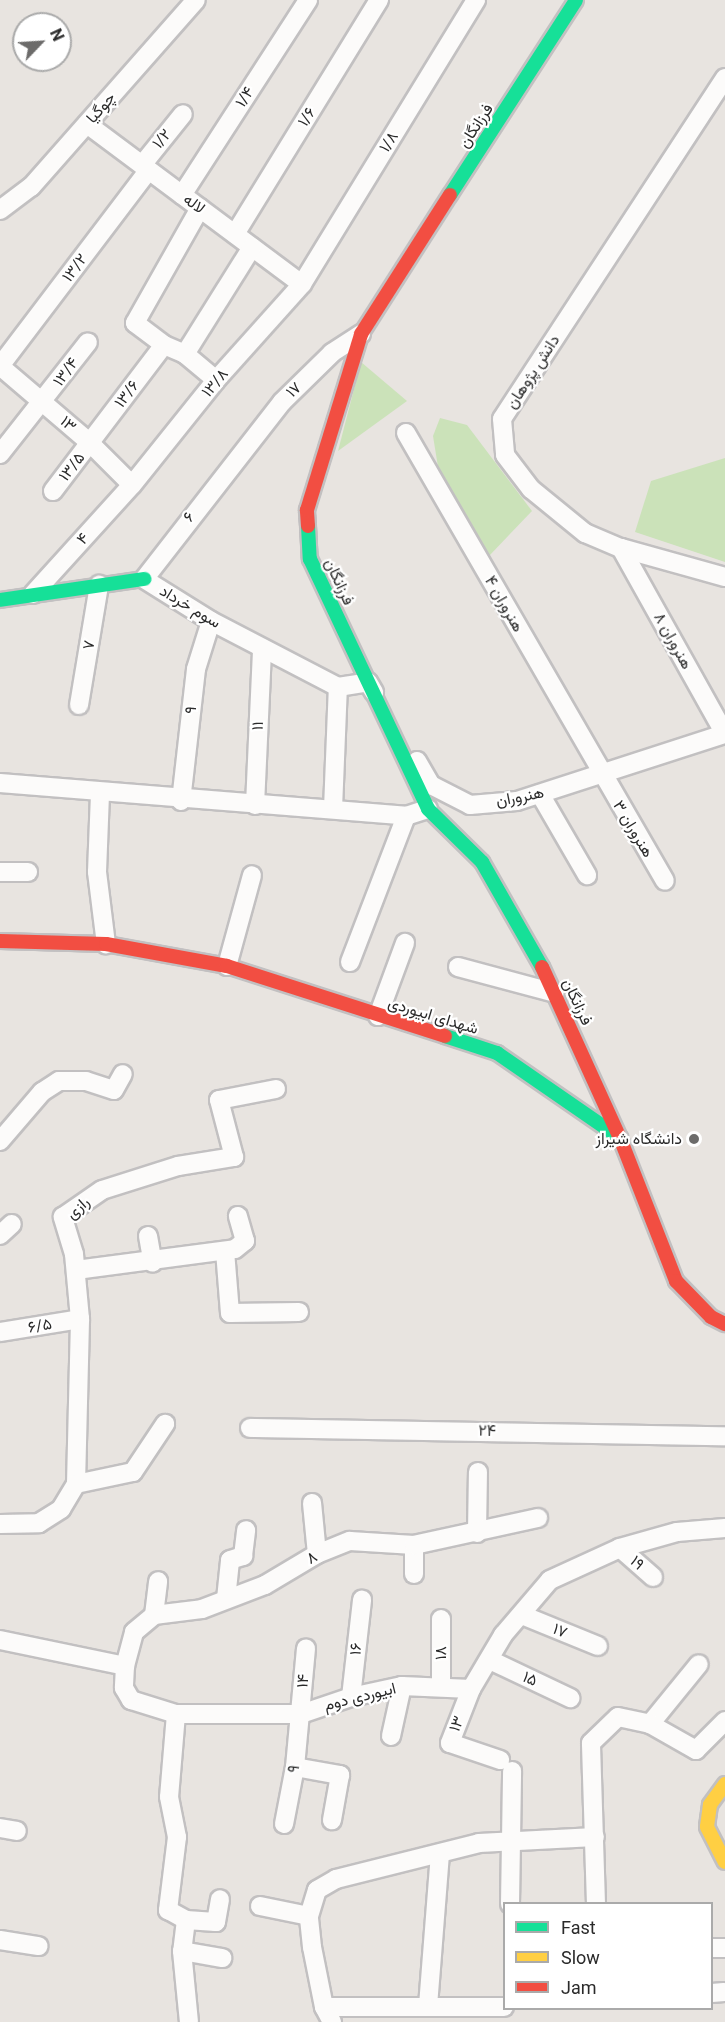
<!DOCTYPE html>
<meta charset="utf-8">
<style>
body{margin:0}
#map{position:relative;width:725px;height:2022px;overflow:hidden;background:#e8e4e0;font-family:Roboto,Vazirmatn,sans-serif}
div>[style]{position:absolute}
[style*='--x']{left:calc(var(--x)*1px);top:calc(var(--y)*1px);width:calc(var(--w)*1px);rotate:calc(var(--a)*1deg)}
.green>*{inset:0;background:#cbe2b9}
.roads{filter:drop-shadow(2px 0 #c2c0c1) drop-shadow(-2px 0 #c2c0c1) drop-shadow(0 2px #c2c0c1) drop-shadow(0 -2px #c2c0c1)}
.street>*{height:18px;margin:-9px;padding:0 9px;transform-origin:9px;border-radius:9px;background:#fcfbfa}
.fast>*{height:14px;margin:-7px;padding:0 7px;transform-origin:7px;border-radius:7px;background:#16e098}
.slow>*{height:14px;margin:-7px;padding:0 7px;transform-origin:7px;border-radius:7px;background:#ffcf43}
.jam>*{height:14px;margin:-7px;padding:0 7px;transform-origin:7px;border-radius:7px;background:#f24e42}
.dots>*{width:16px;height:16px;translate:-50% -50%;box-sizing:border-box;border:3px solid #fff;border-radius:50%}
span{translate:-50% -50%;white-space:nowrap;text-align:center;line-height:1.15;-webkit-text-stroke:4.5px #fff;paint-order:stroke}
.street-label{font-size:16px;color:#2a2a2a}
.poi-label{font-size:16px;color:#2a2a2a}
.right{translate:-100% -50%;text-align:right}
.legend{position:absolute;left:503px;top:1902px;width:210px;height:108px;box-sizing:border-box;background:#fff;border:2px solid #aaa;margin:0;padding:8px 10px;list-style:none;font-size:18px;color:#2a2a2a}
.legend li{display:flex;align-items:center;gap:12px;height:30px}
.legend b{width:30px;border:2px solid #aaa}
.north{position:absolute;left:12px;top:12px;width:60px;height:60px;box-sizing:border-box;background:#fff;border:2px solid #aaa;border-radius:50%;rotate:65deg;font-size:16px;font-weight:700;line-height:24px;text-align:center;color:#2a2a2a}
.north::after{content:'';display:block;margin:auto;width:21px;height:27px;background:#6c6b6a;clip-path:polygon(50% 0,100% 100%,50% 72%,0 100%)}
</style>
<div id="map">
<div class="green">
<div style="clip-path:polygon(361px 362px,407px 401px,338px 451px)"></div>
<div style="clip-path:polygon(440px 418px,467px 425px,532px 511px,489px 556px,438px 467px,433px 436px)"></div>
<div style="clip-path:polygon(725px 458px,725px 562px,635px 532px,651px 481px)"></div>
</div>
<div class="roads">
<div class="street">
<div style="--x:725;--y:78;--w:407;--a:123.2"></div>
<div style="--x:502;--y:419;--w:36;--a:85"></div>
<div style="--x:505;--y:455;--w:43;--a:52.6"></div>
<div style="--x:531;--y:489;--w:70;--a:39.2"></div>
<div style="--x:585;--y:533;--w:39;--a:23"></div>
<div style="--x:621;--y:548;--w:108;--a:15.6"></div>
<div style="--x:87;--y:124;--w:268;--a:36.7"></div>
<div style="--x:142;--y:165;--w:65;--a:-51.2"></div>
<div style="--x:182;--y:195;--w:232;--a:-57.1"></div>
<div style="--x:200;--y:208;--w:132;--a:119.5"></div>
<div style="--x:135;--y:323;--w:36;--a:37"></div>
<div style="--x:164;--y:345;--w:23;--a:23"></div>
<div style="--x:185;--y:354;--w:40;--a:40"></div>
<div style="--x:0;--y:210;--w:39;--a:-37"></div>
<div style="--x:31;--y:187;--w:249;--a:-48.6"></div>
<div style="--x:235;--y:234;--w:275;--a:-58.4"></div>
<div style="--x:361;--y:334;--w:35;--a:147"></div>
<div style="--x:332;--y:353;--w:70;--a:135.6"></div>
<div style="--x:282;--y:402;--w:224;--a:127.9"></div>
<div style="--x:144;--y:579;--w:79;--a:32.1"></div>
<div style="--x:211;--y:621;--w:143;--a:27.5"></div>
<div style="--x:338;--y:687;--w:30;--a:-9"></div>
<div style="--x:368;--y:682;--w:12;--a:59"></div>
<div style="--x:185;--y:354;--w:126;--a:-57.9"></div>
<div style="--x:0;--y:366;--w:246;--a:-52.8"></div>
<div style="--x:0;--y:366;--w:118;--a:40.5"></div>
<div style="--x:90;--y:443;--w:59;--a:45"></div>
<div style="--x:406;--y:433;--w:517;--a:59.97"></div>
<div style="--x:0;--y:454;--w:142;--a:-51.8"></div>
<div style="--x:53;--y:491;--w:183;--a:-52.8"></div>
<div style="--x:621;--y:548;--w:213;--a:60.8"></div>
<div style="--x:33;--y:594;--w:147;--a:-47.8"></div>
<div style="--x:132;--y:485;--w:134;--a:-51.3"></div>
<div style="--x:216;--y:380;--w:129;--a:-48.1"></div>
<div style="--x:302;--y:284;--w:333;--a:-58.5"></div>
<div style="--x:79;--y:705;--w:122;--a:-80.5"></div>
<div style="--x:417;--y:761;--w:28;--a:60"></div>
<div style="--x:431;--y:785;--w:44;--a:27.1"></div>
<div style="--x:470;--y:805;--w:47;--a:-4.9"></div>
<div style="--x:517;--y:801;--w:219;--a:-17.9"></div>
<div style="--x:0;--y:783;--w:407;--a:4.6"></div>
<div style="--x:406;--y:816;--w:23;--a:-18"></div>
<div style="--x:100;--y:794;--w:78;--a:92.2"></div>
<div style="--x:97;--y:872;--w:73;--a:82.9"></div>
<div style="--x:540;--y:794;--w:94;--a:59.9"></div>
<div style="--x:181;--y:801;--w:133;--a:-83.5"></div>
<div style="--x:196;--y:669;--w:50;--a:-72.6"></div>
<div style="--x:255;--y:805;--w:157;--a:-87.4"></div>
<div style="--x:333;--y:809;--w:122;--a:-87.7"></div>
<div style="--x:0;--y:872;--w:28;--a:0"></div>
<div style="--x:350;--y:962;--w:156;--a:-69"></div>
<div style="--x:227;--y:966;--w:94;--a:-74.6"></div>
<div style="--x:458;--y:967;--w:100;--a:15"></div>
<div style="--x:378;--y:1016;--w:78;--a:-69.7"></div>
<div style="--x:0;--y:1141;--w:65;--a:-49.4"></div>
<div style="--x:42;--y:1092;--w:20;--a:-33"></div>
<div style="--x:59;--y:1081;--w:27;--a:0"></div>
<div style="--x:86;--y:1081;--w:29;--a:18"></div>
<div style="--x:114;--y:1090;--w:18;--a:-61"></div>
<div style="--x:0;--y:1235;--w:16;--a:-43"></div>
<div style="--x:148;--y:1236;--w:27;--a:80"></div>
<div style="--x:225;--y:1251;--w:62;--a:85.4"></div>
<div style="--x:230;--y:1313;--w:69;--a:-0.8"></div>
<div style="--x:76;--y:1270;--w:160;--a:-7.5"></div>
<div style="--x:235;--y:1249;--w:13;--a:-39"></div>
<div style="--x:245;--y:1241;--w:26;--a:-106"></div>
<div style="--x:0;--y:1332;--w:81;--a:-9.2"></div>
<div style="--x:250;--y:1428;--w:475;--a:1"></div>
<div style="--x:76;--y:1484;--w:165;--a:-88.6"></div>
<div style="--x:80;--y:1319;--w:65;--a:-95.3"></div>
<div style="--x:74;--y:1254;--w:39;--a:-107"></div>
<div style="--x:63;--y:1217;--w:47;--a:-34.7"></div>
<div style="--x:102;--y:1190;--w:80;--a:-17.5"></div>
<div style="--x:178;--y:1166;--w:57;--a:-9.1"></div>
<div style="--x:234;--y:1157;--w:59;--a:-104.7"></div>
<div style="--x:219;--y:1100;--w:58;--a:-10.9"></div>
<div style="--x:312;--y:1503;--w:51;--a:84.4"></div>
<div style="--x:0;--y:1524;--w:39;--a:-1"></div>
<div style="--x:39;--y:1523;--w:26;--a:-32"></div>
<div style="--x:61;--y:1509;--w:29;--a:-59"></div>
<div style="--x:76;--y:1484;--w:58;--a:-11.9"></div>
<div style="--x:133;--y:1472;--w:58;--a:-56.3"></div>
<div style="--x:477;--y:1533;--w:61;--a:-89.1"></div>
<div style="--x:414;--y:1545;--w:29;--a:90"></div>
<div style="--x:620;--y:1548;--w:44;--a:41.3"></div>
<div style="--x:226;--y:1599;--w:39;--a:-84"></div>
<div style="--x:230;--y:1560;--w:14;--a:-17"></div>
<div style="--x:243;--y:1556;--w:26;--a:-83"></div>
<div style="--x:154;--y:1615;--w:34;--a:-83"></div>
<div style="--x:522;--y:1615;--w:82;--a:22.2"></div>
<div style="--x:0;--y:1640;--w:128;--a:11.7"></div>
<div style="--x:125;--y:1666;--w:22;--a:93"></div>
<div style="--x:124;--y:1688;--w:14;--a:60"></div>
<div style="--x:131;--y:1700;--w:47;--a:17.3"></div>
<div style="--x:176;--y:1714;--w:125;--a:0"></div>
<div style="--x:301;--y:1714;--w:53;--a:-18.8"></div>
<div style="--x:351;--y:1697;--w:52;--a:-12.2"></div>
<div style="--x:402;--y:1686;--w:69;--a:2.5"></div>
<div style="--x:471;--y:1689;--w:63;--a:-59.3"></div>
<div style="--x:503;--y:1635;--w:72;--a:-49.5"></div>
<div style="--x:550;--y:1580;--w:77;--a:-24.6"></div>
<div style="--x:620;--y:1548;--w:59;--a:-15.7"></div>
<div style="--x:677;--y:1532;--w:48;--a:-4.8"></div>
<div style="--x:490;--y:1660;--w:89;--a:25.4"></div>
<div style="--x:125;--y:1666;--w:35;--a:-75"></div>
<div style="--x:134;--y:1632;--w:26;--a:-40"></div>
<div style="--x:154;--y:1615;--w:48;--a:-7.1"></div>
<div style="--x:202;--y:1609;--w:67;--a:-20.9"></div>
<div style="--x:265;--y:1585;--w:61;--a:-30.8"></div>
<div style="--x:317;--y:1554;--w:35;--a:-22"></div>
<div style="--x:350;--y:1541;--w:64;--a:3.6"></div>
<div style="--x:414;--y:1545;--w:127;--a:-12.3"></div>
<div style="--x:441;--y:1687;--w:68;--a:-90"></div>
<div style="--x:471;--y:1689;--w:58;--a:111.3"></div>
<div style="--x:450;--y:1743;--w:53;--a:18.8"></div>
<div style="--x:351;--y:1697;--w:98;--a:-83.5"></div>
<div style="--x:176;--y:1714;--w:83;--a:94.8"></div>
<div style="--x:169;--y:1797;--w:41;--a:78.7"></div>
<div style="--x:177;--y:1837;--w:74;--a:97"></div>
<div style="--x:168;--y:1910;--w:21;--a:29"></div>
<div style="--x:186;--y:1920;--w:30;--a:4"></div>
<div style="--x:216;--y:1922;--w:23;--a:-80"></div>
<div style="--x:650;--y:1724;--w:77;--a:-50.8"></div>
<div style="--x:391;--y:1736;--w:51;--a:-77.6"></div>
<div style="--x:295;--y:1767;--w:46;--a:10.1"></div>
<div style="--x:340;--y:1775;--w:46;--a:100.1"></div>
<div style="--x:284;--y:1824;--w:58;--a:-79.1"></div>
<div style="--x:295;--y:1767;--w:119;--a:-84.7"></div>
<div style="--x:0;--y:1828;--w:17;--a:10"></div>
<div style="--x:510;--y:1904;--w:133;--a:-89.1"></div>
<div style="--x:596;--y:1904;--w:161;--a:-91.8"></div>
<div style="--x:591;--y:1743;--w:37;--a:-44"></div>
<div style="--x:618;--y:1717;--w:33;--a:12"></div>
<div style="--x:650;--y:1724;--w:53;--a:29.5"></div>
<div style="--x:696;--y:1750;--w:41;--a:-45"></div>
<div style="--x:260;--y:1906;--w:50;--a:11.5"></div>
<div style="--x:186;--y:1920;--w:31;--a:97"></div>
<div style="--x:182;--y:1951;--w:71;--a:84.4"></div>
<div style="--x:0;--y:1940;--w:39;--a:9"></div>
<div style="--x:712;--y:1948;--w:13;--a:0"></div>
<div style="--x:182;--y:1951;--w:41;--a:9.9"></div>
<div style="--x:712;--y:1993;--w:12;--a:-5"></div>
<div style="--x:428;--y:2006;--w:153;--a:-85.5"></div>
<div style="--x:324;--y:2007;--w:180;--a:0"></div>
<div style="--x:332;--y:2022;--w:17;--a:-118"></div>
<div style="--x:324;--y:2007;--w:61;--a:-101.3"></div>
<div style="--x:312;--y:1947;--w:31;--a:-96"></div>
<div style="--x:309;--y:1916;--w:27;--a:-73"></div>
<div style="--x:317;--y:1890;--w:22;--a:-30"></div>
<div style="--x:336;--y:1879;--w:147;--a:-14.1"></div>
<div style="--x:479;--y:1843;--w:116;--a:-3"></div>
</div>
<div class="fast">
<div style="--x:450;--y:195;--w:232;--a:-57.1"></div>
<div style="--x:308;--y:526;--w:33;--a:87"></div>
<div style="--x:310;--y:559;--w:276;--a:64.7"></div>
<div style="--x:428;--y:809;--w:76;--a:44.5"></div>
<div style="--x:482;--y:862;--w:121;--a:60.3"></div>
<div style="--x:0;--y:600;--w:146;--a:-8.3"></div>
<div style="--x:445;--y:1036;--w:55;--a:18.1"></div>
<div style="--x:497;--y:1053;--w:150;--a:34.6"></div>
</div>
<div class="slow">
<div style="--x:725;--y:1784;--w:26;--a:126"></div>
<div style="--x:710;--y:1805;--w:22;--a:98"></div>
<div style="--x:707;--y:1827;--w:39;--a:63"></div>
</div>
<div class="jam">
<div style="--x:308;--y:526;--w:16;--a:-94"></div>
<div style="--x:307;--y:510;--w:184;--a:-72.9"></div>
<div style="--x:361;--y:334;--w:165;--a:-57.4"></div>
<div style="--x:0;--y:941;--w:106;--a:1.6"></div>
<div style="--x:106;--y:944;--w:123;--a:10.3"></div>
<div style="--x:227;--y:966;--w:229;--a:17.8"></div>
<div style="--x:542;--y:967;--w:188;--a:65.5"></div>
<div style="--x:620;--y:1138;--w:154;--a:68.6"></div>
<div style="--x:676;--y:1281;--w:50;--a:45.8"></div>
<div style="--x:711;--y:1317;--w:16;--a:27"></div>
</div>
</div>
<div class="dots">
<div style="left:694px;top:1139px;background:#6c6b6a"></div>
</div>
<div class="street-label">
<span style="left:245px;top:97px;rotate:-57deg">۱/۴</span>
<span style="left:101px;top:108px;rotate:-49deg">چوگیا</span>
<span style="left:307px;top:117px;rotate:-58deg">۱/۶</span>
<span style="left:476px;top:126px;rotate:-57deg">فرزانگان</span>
<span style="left:162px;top:139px;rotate:-50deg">۱/۲</span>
<span style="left:389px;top:142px;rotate:-58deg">۱/۸</span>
<span style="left:194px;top:204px;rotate:37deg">لاله</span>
<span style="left:75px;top:268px;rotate:-53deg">۱۳/۲</span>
<span style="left:66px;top:372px;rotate:-54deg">۱۳/۴</span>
<span style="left:533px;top:372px;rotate:-57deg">دانش پژوهان</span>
<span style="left:215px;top:383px;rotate:-50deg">۱۳/۸</span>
<span style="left:294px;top:390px;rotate:-44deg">۱۷</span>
<span style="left:127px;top:394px;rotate:-53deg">۱۳/۶</span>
<span style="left:68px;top:424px;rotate:41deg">۱۳</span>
<span style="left:72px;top:467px;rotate:-52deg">۱۳/۵</span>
<span style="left:189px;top:517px;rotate:-52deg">۶</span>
<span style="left:83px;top:539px;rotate:-48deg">۴</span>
<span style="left:339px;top:582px;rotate:65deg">فرزانگان</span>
<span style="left:504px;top:604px;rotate:60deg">هنروران ۴</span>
<span style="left:190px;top:607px;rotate:31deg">سوم خرداد</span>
<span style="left:673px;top:641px;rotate:61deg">هنروران ۸</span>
<span style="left:89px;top:645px;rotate:-80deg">۷</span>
<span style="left:191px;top:710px;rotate:-83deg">۹</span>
<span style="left:258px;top:726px;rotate:-87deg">۱۱</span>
<span style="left:520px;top:797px;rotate:-11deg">هنروران</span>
<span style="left:633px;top:829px;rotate:59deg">هنروران ۳</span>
<span style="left:577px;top:1002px;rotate:65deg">فرزانگان</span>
<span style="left:433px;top:1016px;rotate:17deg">شهدای ابیوردی</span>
<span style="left:78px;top:1208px;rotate:-42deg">رازی</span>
<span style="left:40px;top:1326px;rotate:-10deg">۶/۵</span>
<span style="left:487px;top:1431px;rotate:2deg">۲۴</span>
<span style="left:312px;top:1558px;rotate:-30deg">۸</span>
<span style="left:637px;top:1563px;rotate:42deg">۱۹</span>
<span style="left:560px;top:1631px;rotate:22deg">۱۷</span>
<span style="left:356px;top:1649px;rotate:-84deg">۱۶</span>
<span style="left:441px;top:1653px;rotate:-90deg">۱۸</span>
<span style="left:530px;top:1679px;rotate:25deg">۱۵</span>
<span style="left:303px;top:1681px;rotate:-86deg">۱۴</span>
<span style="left:360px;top:1697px;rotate:-14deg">ابیوردی دوم</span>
<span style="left:457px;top:1724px;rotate:-68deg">۱۳</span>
<span style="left:294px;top:1769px;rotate:-81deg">۹</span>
</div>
<div class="poi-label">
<span class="right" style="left:682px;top:1139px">دانشگاه شیراز</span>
</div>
<ul class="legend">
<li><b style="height:8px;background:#16e098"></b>Fast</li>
<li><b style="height:8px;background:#ffcf43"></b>Slow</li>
<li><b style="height:8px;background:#f24e42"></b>Jam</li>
</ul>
<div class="north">N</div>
</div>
